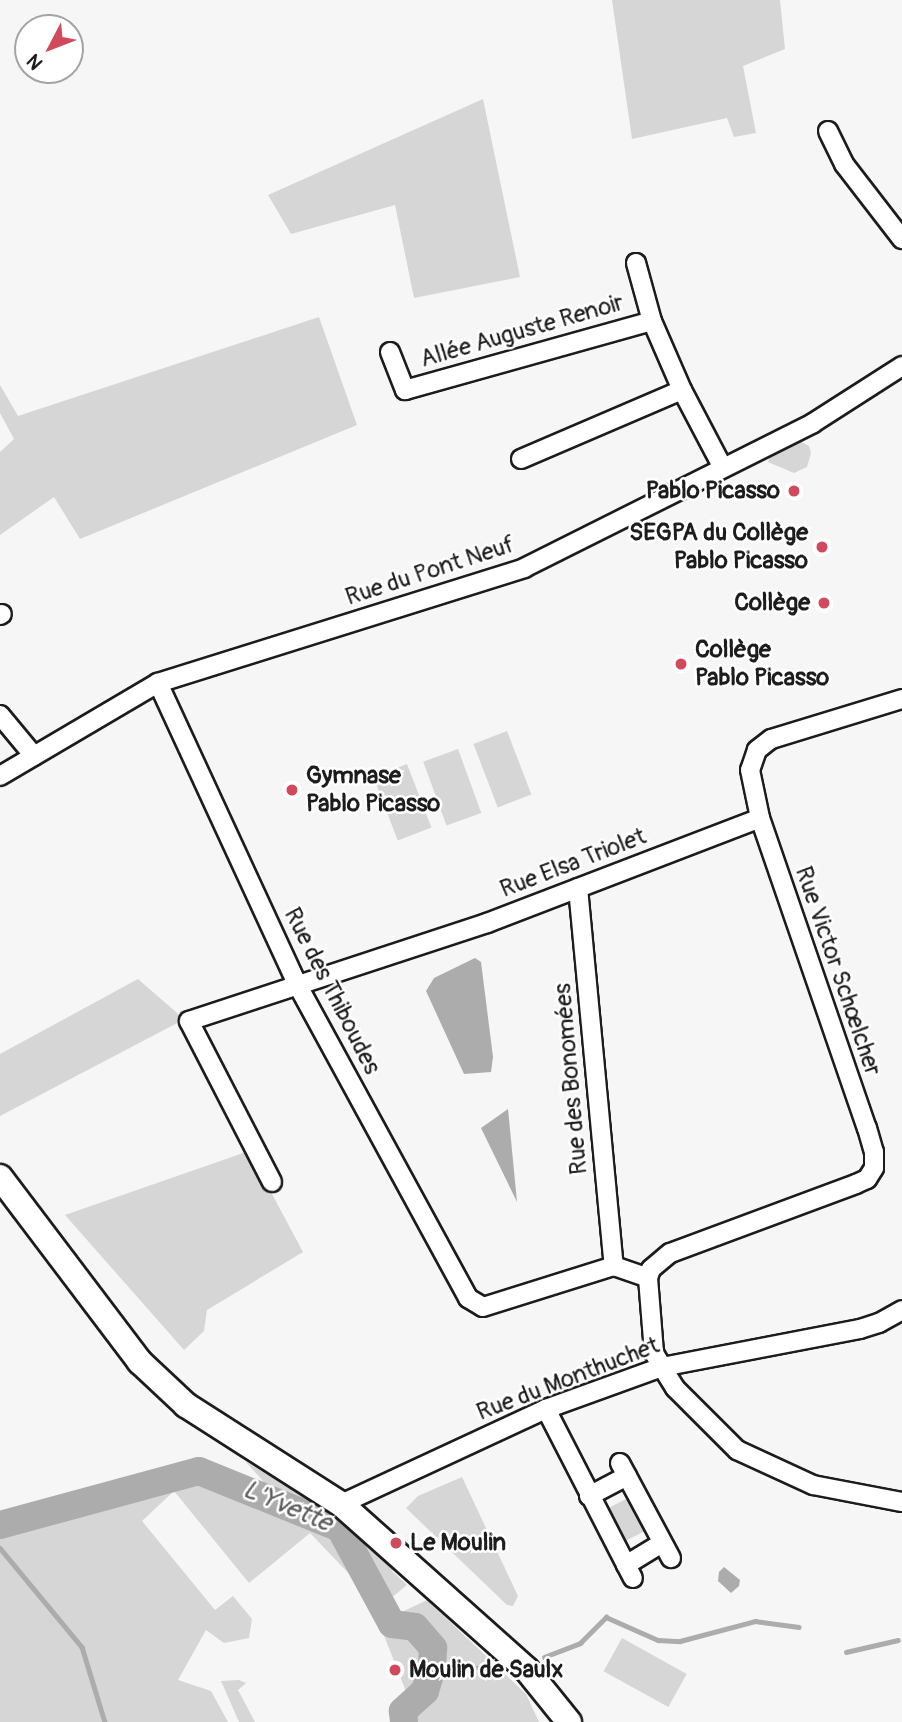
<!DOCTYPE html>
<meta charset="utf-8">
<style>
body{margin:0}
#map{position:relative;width:902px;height:1722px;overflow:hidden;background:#f6f6f6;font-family:Pangolin,sans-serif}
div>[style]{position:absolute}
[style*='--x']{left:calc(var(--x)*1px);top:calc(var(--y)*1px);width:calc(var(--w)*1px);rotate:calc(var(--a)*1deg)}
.green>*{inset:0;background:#d6d6d6;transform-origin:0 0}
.water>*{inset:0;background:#acacac}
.stream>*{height:4.5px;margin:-2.25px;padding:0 2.25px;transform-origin:2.25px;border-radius:2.25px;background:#acacac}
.river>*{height:28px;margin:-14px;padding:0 14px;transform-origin:14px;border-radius:14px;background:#acacac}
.roads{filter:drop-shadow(2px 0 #1c1c1c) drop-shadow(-2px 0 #1c1c1c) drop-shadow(0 2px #1c1c1c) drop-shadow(0 -2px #1c1c1c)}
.street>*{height:18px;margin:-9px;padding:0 9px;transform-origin:9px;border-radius:9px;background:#fff}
.secondary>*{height:24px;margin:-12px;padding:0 12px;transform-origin:12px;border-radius:12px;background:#fff}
.dots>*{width:19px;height:19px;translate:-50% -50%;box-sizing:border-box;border:4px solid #fff;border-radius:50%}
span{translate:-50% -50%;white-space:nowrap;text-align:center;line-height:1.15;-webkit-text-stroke:5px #fff;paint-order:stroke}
.street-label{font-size:24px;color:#1c1c1c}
.poi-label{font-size:24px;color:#1c1c1c;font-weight:700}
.right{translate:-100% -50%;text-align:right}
.left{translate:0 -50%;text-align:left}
.water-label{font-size:26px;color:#5d5d5d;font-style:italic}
.north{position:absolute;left:14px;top:14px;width:70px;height:70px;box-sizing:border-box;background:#fff;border:2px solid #a4a4a4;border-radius:50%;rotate:228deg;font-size:19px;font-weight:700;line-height:28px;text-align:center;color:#1c1c1c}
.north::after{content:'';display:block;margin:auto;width:24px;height:32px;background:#d1495b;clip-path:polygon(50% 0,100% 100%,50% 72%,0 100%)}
</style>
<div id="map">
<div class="green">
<div style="clip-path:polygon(612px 0,780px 0,785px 49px,743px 66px,756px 133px,734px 137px,727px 118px,632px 139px)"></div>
<div style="clip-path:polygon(483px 99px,520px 277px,414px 298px,395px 205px,291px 234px,268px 195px)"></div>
<div style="clip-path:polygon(319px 317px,357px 425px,80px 539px,54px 497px,0 535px,0 452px,14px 439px,0 413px,0 385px,18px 416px)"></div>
<div style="clip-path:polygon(796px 439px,809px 446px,811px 453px,807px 467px,794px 473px,768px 462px,771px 452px)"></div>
<div style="left:507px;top:731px;width:68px;height:36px;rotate:69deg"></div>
<div style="left:458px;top:749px;width:68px;height:37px;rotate:70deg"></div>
<div style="left:407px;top:764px;width:68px;height:36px;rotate:69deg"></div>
<div style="clip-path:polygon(138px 979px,177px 1013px,181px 1021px,0 1116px,0 1054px)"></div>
<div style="clip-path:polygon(249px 1151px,303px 1252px,207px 1310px,204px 1331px,184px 1350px,65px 1215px)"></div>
<div style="clip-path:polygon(245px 1461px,344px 1521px,395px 1568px,392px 1571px,407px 1585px,374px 1612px,355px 1580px,310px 1533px,249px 1583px,174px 1491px,142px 1521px,215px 1610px,233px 1596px,252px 1619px,249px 1638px,224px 1643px,206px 1630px,178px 1680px,211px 1691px,228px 1722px,0 1722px,0 1517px,72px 1495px,175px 1472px,264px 1482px)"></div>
<div style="clip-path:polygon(462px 1477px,518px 1596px,513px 1606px,507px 1605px,406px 1508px,418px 1496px)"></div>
<div style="left:630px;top:1497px;width:37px;height:23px;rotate:63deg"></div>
<div style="clip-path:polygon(427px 1600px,526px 1694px,539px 1722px,411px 1722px,407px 1694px,379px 1623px)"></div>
<div style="left:622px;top:1638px;width:74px;height:38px;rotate:29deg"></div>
<div style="clip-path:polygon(239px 1680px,246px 1683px,238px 1690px,255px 1722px,239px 1722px,221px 1681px)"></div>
</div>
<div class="water">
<div style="clip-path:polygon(475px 958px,481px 962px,493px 1057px,491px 1072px,464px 1074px,426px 991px,434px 978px)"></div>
<div style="clip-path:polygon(508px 1109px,517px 1202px,481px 1128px)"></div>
<div style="clip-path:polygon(724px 1567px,740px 1580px,739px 1586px,731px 1593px,718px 1581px,719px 1572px)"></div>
</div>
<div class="stream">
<div style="--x:0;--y:1548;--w:129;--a:50.4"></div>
<div style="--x:82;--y:1647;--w:78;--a:73"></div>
<div style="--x:846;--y:1652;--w:53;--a:-13"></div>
<div style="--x:544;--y:1657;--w:39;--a:-21"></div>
<div style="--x:580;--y:1643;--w:37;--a:-45"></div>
<div style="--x:606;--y:1617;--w:57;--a:23.9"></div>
<div style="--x:658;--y:1640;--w:22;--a:3"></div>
<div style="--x:680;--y:1641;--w:78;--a:-14.9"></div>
<div style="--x:755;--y:1621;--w:44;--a:7.8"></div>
<div style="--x:432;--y:1668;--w:66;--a:0"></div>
</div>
<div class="river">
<div style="--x:0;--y:1525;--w:206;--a:-15.2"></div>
<div style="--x:199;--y:1471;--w:152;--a:22"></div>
<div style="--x:340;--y:1528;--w:109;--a:61.6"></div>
<div style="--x:392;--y:1624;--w:23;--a:7"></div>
<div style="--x:415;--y:1627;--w:28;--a:49"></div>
<div style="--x:433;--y:1648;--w:20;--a:93"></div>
<div style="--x:432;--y:1668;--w:24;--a:107"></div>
<div style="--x:425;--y:1691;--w:30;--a:138"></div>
<div style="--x:403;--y:1711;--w:11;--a:85"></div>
</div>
<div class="roads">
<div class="street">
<div style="--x:828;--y:131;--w:37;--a:64"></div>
<div style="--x:844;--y:164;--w:95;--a:52.3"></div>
<div style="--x:636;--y:263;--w:60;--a:74.6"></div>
<div style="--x:652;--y:321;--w:75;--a:66.5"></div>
<div style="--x:682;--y:390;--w:88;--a:62.3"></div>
<div style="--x:390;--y:352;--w:41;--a:68.5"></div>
<div style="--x:405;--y:390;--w:256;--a:-15.6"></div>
<div style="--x:521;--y:459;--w:175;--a:-23.2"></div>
<div style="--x:0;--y:615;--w:2;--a:-27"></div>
<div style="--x:158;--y:683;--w:332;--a:65.2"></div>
<div style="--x:297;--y:984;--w:358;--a:61.4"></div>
<div style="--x:468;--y:1298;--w:17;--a:31"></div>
<div style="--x:483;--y:1307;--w:137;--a:-17.4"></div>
<div style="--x:614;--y:1266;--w:36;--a:19"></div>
<div style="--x:902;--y:699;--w:137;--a:163"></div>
<div style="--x:771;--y:739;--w:18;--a:142"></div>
<div style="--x:757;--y:750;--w:21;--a:109"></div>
<div style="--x:750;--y:770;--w:49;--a:78.2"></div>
<div style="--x:760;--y:818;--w:328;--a:71"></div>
<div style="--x:867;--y:1128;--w:25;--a:74"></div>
<div style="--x:874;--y:1152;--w:16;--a:90"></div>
<div style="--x:874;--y:1168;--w:13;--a:122"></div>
<div style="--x:867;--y:1179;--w:12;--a:156"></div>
<div style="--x:856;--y:1184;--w:198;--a:159.6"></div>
<div style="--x:670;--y:1253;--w:25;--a:140"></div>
<div style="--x:651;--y:1269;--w:9;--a:108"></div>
<div style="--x:648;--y:1278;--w:75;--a:85.4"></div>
<div style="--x:654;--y:1353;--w:16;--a:60"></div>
<div style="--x:662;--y:1367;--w:25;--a:58"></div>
<div style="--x:675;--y:1388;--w:88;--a:45"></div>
<div style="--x:737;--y:1450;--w:84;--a:24.7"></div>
<div style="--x:813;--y:1485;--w:91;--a:10.8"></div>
<div style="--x:0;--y:715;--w:53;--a:50.3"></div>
<div style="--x:0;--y:776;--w:183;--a:-30.5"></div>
<div style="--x:158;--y:683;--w:384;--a:-17.4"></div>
<div style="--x:524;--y:568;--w:323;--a:-26.6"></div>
<div style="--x:813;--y:423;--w:106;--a:-32.6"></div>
<div style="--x:578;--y:888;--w:380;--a:84.6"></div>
<div style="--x:272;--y:1182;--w:181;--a:-117.3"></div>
<div style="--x:189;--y:1021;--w:314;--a:-18.2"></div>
<div style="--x:487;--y:923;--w:292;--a:-21"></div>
<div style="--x:546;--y:1409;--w:190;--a:62.8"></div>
<div style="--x:620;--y:1463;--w:108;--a:61.8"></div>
<div style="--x:589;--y:1496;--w:43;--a:-27.8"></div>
<div style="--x:341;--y:1504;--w:226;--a:-24.9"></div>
<div style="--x:546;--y:1409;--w:123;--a:-19.9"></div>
<div style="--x:662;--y:1367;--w:202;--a:-10.9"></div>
<div style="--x:860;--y:1329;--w:20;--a:-18"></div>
<div style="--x:879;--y:1323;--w:26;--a:-29"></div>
<div style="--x:626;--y:1565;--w:42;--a:-31.4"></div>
</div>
<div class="secondary">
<div style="--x:0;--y:1177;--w:232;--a:52.9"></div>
<div style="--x:140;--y:1362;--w:63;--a:43.1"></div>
<div style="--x:186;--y:1405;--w:184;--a:32.6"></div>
<div style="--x:341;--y:1504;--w:249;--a:41.7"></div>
<div style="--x:527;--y:1670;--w:67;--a:51.1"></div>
</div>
</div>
<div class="dots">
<div style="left:794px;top:491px;background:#d1495b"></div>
<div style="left:822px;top:547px;background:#d1495b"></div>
<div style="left:824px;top:603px;background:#d1495b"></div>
<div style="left:681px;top:664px;background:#d1495b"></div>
<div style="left:292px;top:790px;background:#d1495b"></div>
<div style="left:396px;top:1543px;background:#d1495b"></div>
<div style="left:395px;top:1670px;background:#d1495b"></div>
</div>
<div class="street-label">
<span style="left:522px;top:331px;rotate:-16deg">Allée Auguste Renoir</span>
<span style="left:430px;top:571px;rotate:-18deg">Rue du Pont Neuf</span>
<span style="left:573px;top:863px;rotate:-21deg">Rue Elsa Triolet</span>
<span style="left:838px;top:971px;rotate:71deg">Rue Victor Schœlcher</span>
<span style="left:332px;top:991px;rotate:63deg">Rue des Thiboudes</span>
<span style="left:571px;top:1079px;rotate:-95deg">Rue des Bonomées</span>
<span style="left:568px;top:1379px;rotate:-21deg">Rue du Monthuchet</span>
</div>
<div class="poi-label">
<span class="right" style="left:780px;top:491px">Pablo Picasso</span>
<span class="right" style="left:808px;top:547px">SEGPA du Collège<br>Pablo Picasso</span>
<span class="right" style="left:810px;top:603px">Collège</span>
<span class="left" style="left:695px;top:664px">Collège<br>Pablo Picasso</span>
<span class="left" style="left:306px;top:790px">Gymnase<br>Pablo Picasso</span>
<span class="left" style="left:410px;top:1543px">Le Moulin</span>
<span class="left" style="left:409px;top:1670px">Moulin de Saulx</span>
</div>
<div class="water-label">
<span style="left:287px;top:1507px;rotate:23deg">L'Yvette</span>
</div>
<div class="north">N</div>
</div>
